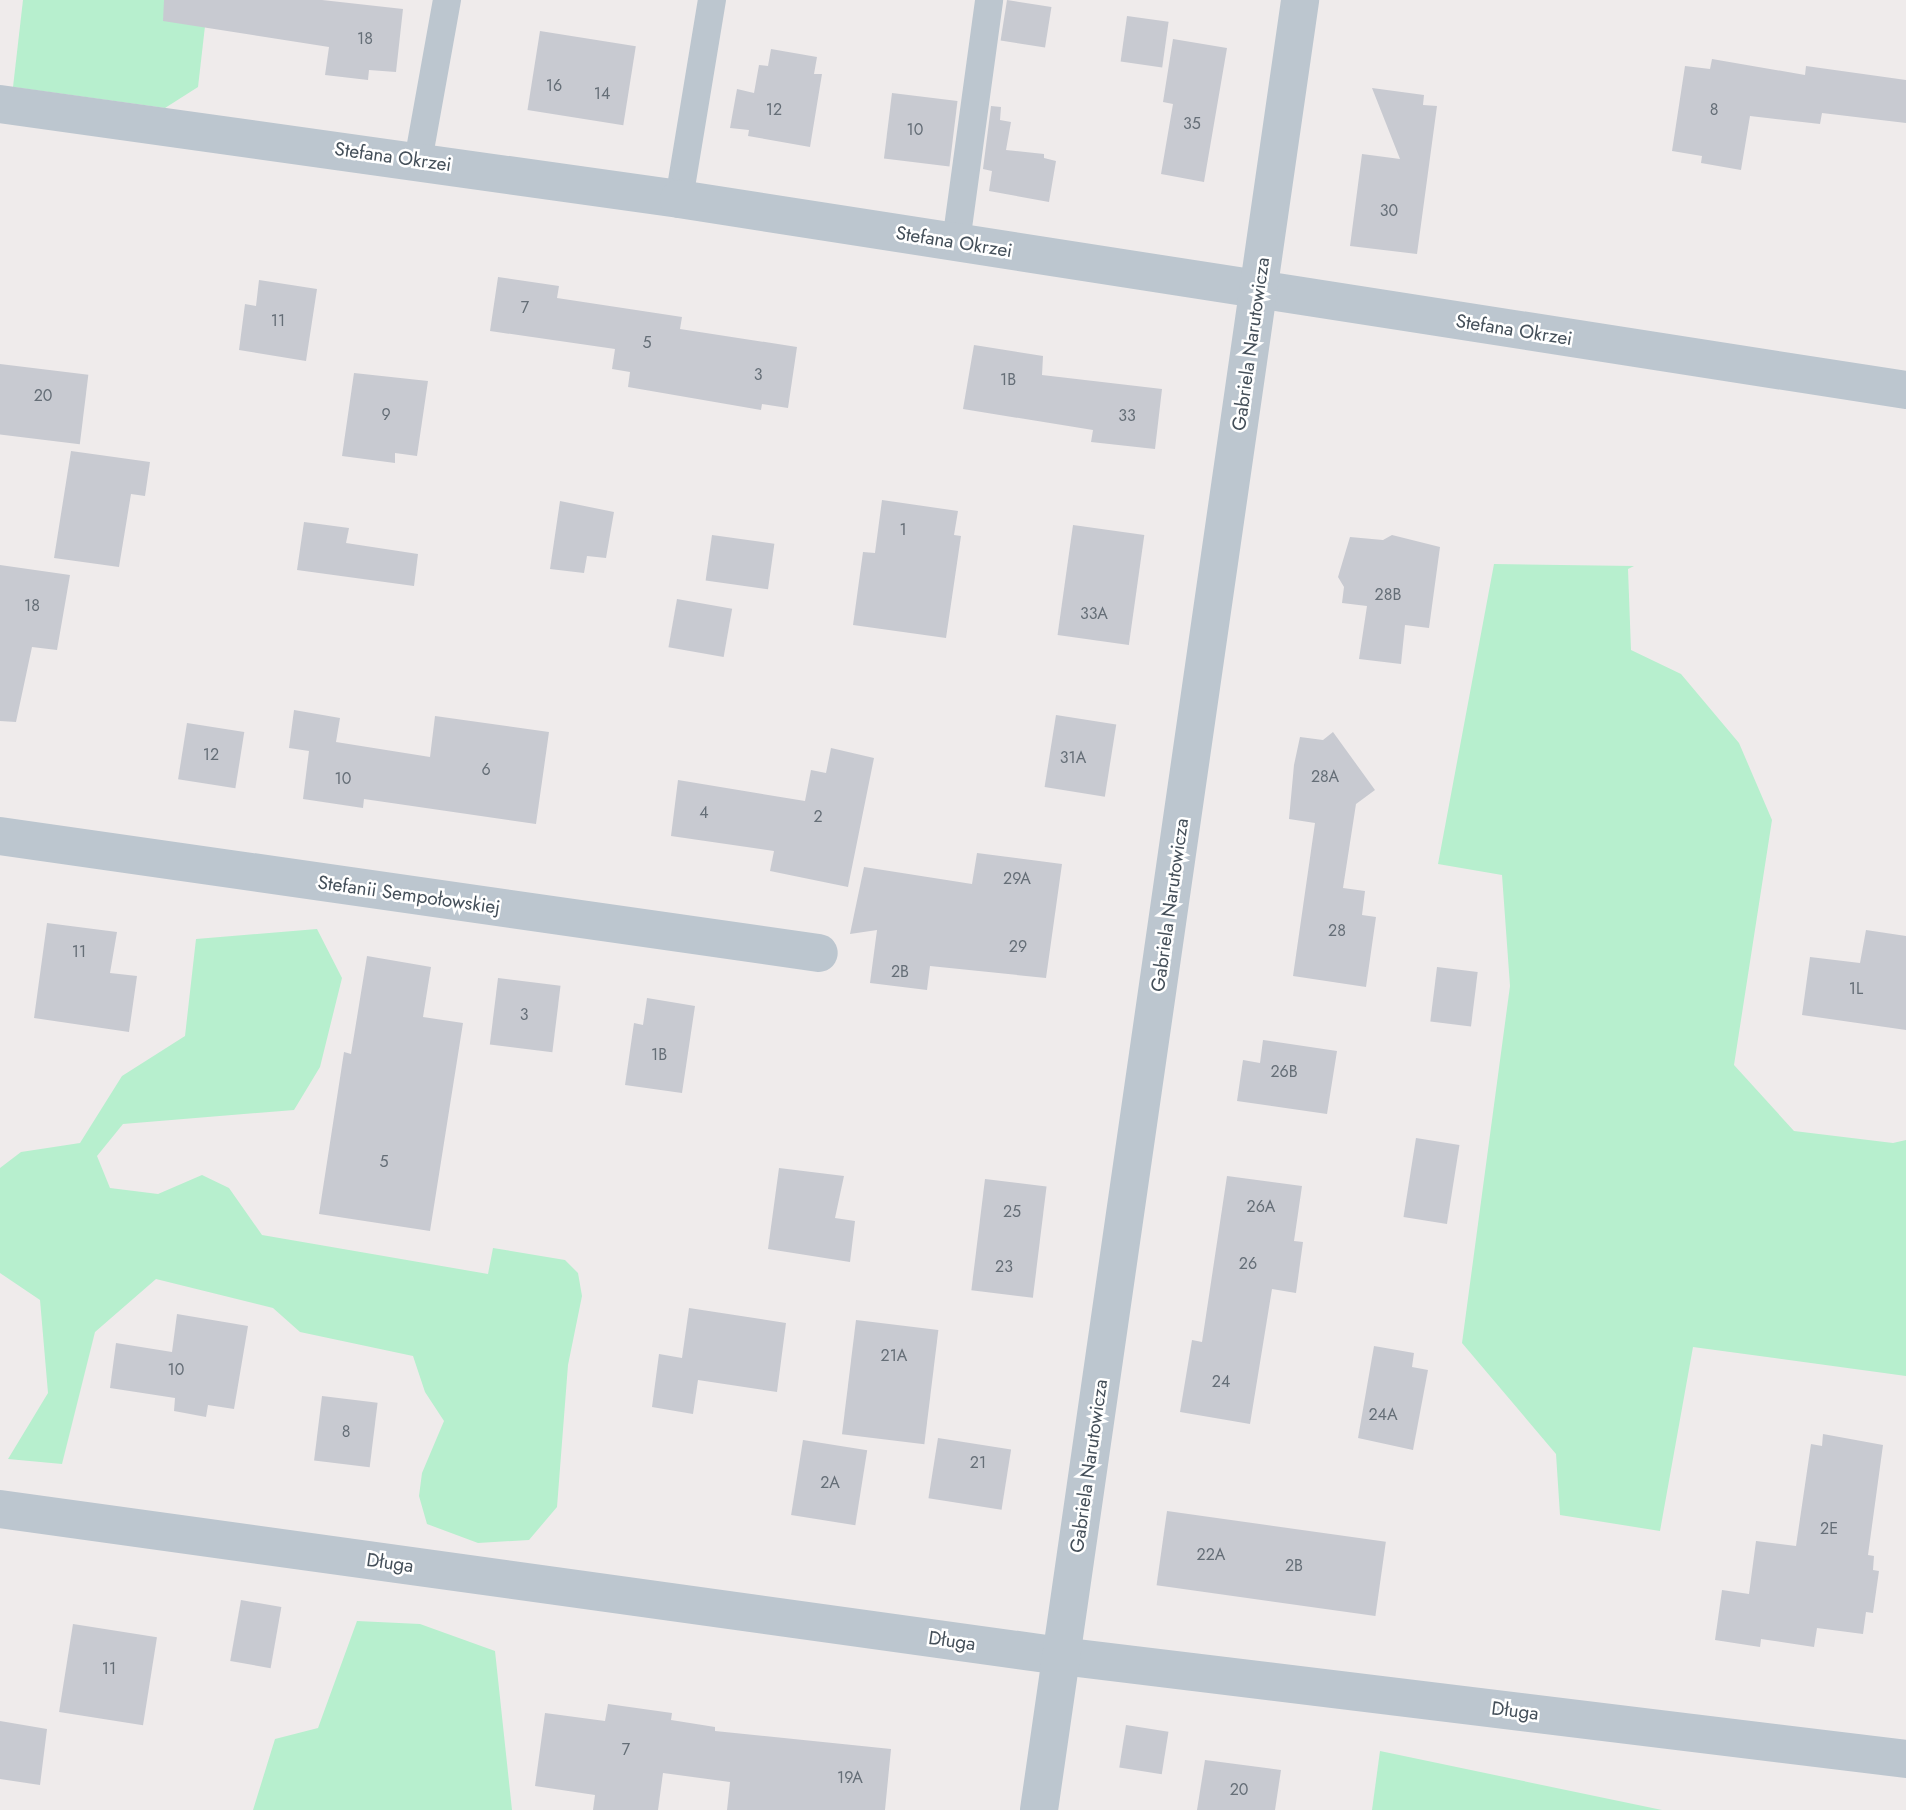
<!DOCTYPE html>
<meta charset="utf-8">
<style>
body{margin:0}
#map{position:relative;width:1906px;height:1810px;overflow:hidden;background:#efebeb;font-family:Jost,sans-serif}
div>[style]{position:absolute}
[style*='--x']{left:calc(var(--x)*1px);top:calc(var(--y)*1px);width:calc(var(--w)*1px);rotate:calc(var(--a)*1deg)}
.green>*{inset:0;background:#b7efce}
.building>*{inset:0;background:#c8cad1;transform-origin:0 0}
.lane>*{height:28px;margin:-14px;padding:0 14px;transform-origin:14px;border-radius:14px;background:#bcc6cf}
.street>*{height:38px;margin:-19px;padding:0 19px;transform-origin:19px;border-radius:19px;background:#bcc6cf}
span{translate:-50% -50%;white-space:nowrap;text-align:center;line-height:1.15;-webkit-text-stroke:5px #fff;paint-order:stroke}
.number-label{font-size:16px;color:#656e77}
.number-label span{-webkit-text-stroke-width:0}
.street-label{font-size:19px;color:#444f59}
</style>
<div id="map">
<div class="green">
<div style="clip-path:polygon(23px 0,208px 0,198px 87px,165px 108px,13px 87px)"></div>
<div style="clip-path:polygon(1494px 564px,1634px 566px,1628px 569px,1631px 650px,1681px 674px,1739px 743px,1772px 820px,1734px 1065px,1794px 1131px,1893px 1143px,1906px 1140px,1906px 1376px,1693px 1347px,1660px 1531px,1560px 1515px,1556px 1454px,1462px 1343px,1510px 986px,1502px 875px,1438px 864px)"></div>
<div style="clip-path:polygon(317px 929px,342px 978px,320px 1067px,294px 1110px,123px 1124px,97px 1156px,110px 1188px,158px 1194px,202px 1175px,229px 1188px,262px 1235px,488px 1274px,493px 1248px,565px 1260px,578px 1273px,582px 1296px,568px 1365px,557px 1507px,529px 1540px,478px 1543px,427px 1524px,419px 1496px,422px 1473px,444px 1421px,425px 1392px,413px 1356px,300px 1332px,273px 1308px,156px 1279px,95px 1332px,62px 1464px,8px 1459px,48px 1393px,40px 1300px,0 1273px,0 1168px,21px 1152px,80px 1143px,122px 1076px,185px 1036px,196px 939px)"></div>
<div style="clip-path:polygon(357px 1621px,420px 1624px,495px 1651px,512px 1810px,253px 1810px,275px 1739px,318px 1728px)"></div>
<div style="clip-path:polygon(1380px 1751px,1662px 1810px,1372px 1810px)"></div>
</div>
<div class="building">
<div style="clip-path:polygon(164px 0,322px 0,403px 9px,396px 72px,369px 70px,368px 80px,325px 75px,329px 47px,163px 21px)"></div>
<div style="left:1007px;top:0;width:45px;height:41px;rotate:9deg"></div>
<div style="left:1127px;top:16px;width:42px;height:46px;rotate:8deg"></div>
<div style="left:540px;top:31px;width:97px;height:80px;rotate:9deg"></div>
<div style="clip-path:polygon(1173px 39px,1227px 48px,1204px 182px,1161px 174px,1173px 104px,1163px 102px)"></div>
<div style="clip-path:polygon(771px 49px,817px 57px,814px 74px,822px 74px,810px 147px,748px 136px,749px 130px,730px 128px,737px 89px,754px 93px,759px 65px,768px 66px)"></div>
<div style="clip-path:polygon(1712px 59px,1805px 75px,1806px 66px,1906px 80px,1906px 123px,1822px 113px,1820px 124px,1750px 116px,1741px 170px,1701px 163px,1702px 156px,1672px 151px,1685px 66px,1710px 69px)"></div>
<div style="clip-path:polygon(1372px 88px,1424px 95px,1423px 105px,1437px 106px,1417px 254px,1350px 246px,1362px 154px,1400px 159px)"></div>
<div style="left:892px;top:93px;width:66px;height:66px;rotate:7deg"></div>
<div style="clip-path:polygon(991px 106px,1001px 107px,1000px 120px,1011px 122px,1006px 150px,1044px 154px,1044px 158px,1056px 161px,1049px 202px,989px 191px,992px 171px,983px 169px)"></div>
<div style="clip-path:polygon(498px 277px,559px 286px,557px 298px,682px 317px,680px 329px,797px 347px,788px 408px,762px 404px,761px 410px,628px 387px,630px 372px,612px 369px,615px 349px,490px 331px)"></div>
<div style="clip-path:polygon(259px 280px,317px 289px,306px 361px,239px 350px,245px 304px,256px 306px)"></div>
<div style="clip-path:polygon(974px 345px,1043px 356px,1042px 375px,1162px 389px,1155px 449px,1091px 442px,1093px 430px,963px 409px)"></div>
<div style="left:0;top:364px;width:89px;height:70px;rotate:7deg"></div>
<div style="clip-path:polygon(354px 373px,428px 381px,417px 456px,395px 453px,395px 463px,342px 456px)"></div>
<div style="clip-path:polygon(71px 451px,150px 462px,145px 496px,131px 494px,119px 567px,54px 558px)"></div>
<div style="clip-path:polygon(882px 500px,958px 511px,954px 535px,961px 536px,946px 638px,853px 625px,863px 552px,875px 553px)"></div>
<div style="clip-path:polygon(560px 501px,614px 512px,606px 558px,587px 556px,584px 573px,550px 569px)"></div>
<div style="clip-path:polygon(304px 522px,349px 528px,346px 543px,418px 554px,414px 586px,297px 570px)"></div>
<div style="left:1073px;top:525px;width:72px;height:111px;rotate:8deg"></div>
<div style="left:712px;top:535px;width:63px;height:46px;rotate:8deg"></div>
<div style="clip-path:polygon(1392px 535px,1440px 547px,1429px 628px,1405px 625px,1401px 664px,1359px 659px,1367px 606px,1342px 603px,1344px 587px,1338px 577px,1350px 537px,1383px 540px)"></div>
<div style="clip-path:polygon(0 565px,70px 575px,57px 650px,32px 647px,16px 722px,0 721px)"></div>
<div style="left:677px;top:599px;width:56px;height:49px;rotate:10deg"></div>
<div style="clip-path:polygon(294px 710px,340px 718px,336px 742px,430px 757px,435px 716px,549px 732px,536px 824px,364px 799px,363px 808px,303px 799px,309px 751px,289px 748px)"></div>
<div style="left:1056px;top:715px;width:61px;height:73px;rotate:9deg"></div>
<div style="left:187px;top:723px;width:58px;height:57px;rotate:9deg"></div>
<div style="clip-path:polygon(1333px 732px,1375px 790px,1356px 804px,1343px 888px,1365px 891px,1362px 915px,1376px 917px,1366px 987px,1293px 976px,1315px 823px,1289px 819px,1294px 765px,1300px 737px,1323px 740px)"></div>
<div style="clip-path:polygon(831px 748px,874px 758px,848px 887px,770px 871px,774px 851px,671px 836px,678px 780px,805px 801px,811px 770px,826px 773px)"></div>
<div style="clip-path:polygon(977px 853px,1062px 864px,1046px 978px,930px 966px,927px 990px,870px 983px,877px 930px,850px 934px,864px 867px,972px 884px)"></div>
<div style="clip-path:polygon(47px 923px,117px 932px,110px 973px,137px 976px,129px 1032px,34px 1018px)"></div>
<div style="clip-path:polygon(1866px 930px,1906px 936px,1906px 1030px,1802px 1015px,1810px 957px,1860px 963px)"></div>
<div style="clip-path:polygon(367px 956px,431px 967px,423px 1017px,463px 1023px,430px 1231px,319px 1214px,344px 1052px,351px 1054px)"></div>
<div style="left:1437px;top:967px;width:41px;height:55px;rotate:7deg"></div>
<div style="left:498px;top:978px;width:63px;height:67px;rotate:7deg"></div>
<div style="clip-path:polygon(647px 998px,695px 1006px,682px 1093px,625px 1085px,634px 1023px,643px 1025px)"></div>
<div style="clip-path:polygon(1263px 1040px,1337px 1051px,1327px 1114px,1237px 1101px,1243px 1060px,1260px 1063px)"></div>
<div style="left:1416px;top:1138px;width:44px;height:80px;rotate:9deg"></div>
<div style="clip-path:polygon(779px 1168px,844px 1176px,835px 1218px,855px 1221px,850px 1262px,768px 1249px)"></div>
<div style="clip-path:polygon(1227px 1176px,1302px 1186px,1294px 1241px,1303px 1242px,1296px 1293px,1272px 1289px,1250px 1424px,1180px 1412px,1192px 1340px,1202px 1342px)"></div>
<div style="left:985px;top:1179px;width:62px;height:112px;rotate:7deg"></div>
<div style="clip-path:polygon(689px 1308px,786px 1323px,777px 1392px,698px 1380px,693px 1414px,652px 1407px,659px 1354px,682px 1358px)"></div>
<div style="clip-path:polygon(177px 1314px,248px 1326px,234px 1409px,208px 1405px,206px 1417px,174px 1411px,175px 1398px,110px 1388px,116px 1343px,172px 1352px)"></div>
<div style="left:856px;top:1320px;width:83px;height:115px;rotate:7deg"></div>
<div style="clip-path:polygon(1374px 1346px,1414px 1353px,1412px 1367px,1428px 1370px,1413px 1450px,1358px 1438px)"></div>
<div style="left:322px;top:1396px;width:56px;height:65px;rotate:7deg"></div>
<div style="clip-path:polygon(1823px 1434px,1883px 1445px,1868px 1555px,1874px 1556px,1873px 1570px,1879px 1571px,1873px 1613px,1866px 1612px,1863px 1634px,1817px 1628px,1814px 1647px,1761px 1639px,1760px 1647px,1715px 1640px,1722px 1590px,1749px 1594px,1756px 1541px,1796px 1546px,1811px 1444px,1822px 1446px)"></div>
<div style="left:938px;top:1438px;width:74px;height:61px;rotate:9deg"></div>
<div style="left:803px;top:1440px;width:65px;height:76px;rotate:9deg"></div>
<div style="left:1167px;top:1511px;width:221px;height:75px;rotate:8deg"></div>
<div style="left:241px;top:1600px;width:41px;height:62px;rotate:10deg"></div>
<div style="left:73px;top:1624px;width:85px;height:89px;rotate:9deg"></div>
<div style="clip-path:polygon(608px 1704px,672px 1713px,671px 1720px,715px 1727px,715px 1731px,891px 1749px,885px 1810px,727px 1810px,730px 1782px,663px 1773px,658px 1810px,593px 1810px,595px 1795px,535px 1786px,545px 1713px,605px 1721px)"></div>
<div style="clip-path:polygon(0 1721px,47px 1729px,40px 1785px,0 1779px)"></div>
<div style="left:1126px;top:1725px;width:43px;height:43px;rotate:9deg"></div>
<div style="clip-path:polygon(1205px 1760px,1281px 1770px,1275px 1810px,1197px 1810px)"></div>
</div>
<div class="lane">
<div style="--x:418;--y:161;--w:164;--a:-79.8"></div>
<div style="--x:679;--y:199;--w:202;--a:-80.6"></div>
<div style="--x:956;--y:242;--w:244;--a:-82.2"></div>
</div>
<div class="street">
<div style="--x:0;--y:104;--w:686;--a:7.96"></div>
<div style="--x:679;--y:199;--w:1242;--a:8.85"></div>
<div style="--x:0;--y:836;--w:827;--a:8.13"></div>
<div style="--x:0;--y:1509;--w:1071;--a:7.89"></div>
<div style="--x:1061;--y:1656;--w:851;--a:6.95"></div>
<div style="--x:1039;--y:1810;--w:1829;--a:-81.79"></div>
</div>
<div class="number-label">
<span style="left:365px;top:39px">18</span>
<span style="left:554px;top:86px">16</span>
<span style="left:602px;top:94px">14</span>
<span style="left:774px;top:110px">12</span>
<span style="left:1714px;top:110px">8</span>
<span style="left:1192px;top:124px">35</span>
<span style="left:915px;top:130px">10</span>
<span style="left:1389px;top:211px">30</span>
<span style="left:525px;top:308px">7</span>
<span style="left:278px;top:321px">11</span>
<span style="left:647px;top:343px">5</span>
<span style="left:758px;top:375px">3</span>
<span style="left:1008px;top:380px">1B</span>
<span style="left:43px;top:396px">20</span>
<span style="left:386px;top:415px">9</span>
<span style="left:1127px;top:416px">33</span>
<span style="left:903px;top:530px">1</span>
<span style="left:1388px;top:595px">28B</span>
<span style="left:32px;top:606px">18</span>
<span style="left:1094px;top:614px">33A</span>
<span style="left:211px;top:755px">12</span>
<span style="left:1073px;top:758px">31A</span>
<span style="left:486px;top:770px">6</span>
<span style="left:1325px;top:777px">28A</span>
<span style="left:343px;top:779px">10</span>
<span style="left:704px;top:813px">4</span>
<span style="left:818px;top:817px">2</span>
<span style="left:1017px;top:879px">29A</span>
<span style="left:1337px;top:931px">28</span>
<span style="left:1018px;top:947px">29</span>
<span style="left:79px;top:952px">11</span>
<span style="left:900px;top:972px">2B</span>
<span style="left:1856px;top:989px">1L</span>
<span style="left:524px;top:1015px">3</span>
<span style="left:659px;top:1055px">1B</span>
<span style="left:1284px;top:1072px">26B</span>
<span style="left:384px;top:1162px">5</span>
<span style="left:1261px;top:1207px">26A</span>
<span style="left:1012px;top:1212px">25</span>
<span style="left:1248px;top:1264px">26</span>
<span style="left:1004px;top:1267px">23</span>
<span style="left:894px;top:1356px">21A</span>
<span style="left:176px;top:1370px">10</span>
<span style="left:1221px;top:1382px">24</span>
<span style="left:1383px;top:1415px">24A</span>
<span style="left:346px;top:1432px">8</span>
<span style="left:978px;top:1463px">21</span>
<span style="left:830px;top:1483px">2A</span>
<span style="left:1829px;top:1529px">2E</span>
<span style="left:1211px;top:1555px">22A</span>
<span style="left:1294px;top:1566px">2B</span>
<span style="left:109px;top:1669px">11</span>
<span style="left:626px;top:1750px">7</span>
<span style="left:850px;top:1778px">19A</span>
<span style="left:1239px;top:1790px">20</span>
</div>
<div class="street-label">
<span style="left:393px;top:157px;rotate:8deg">Stefana Okrzei</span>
<span style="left:954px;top:242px;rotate:9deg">Stefana Okrzei</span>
<span style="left:1514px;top:330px;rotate:9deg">Stefana Okrzei</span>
<span style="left:1251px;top:344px;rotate:-82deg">Gabriela Narutowicza</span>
<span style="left:409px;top:895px;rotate:8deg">Stefanii Sempołowskiej</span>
<span style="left:1170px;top:905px;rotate:-82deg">Gabriela Narutowicza</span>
<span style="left:1089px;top:1466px;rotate:-82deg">Gabriela Narutowicza</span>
<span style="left:390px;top:1563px;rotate:8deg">Długa</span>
<span style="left:952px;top:1641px;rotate:8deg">Długa</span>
<span style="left:1515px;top:1711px;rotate:7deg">Długa</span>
</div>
</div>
